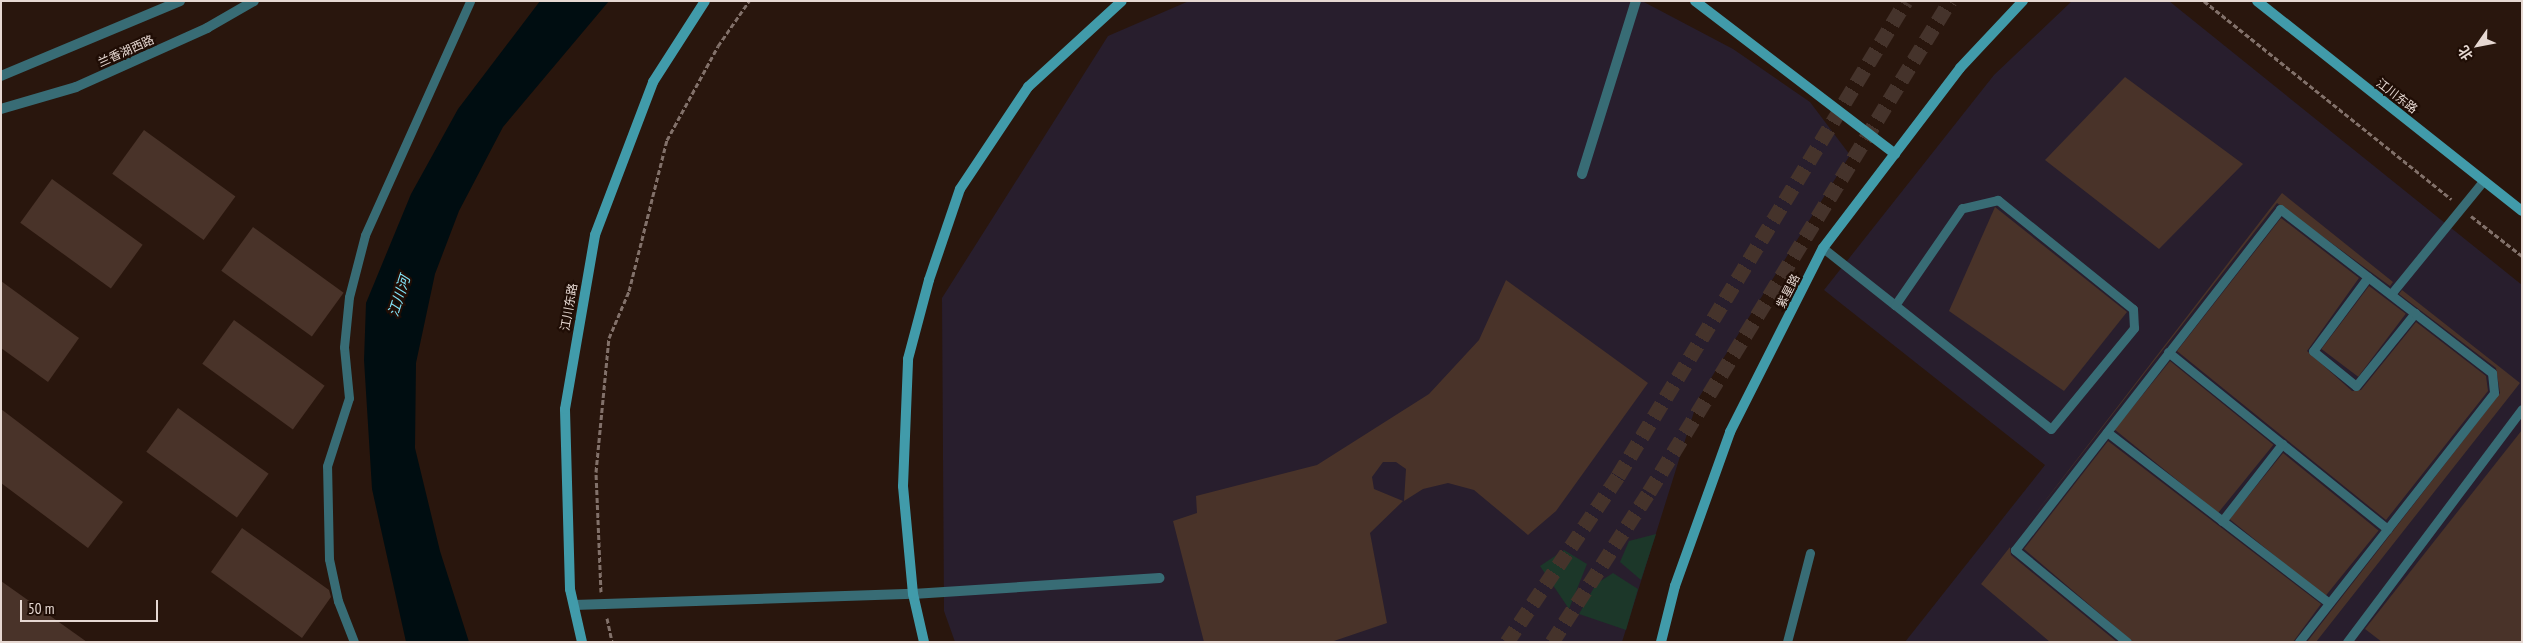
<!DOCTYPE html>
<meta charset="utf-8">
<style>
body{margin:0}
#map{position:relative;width:2523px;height:643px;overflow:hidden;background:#29160d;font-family:"PT Sans Narrow","Noto Sans SC",sans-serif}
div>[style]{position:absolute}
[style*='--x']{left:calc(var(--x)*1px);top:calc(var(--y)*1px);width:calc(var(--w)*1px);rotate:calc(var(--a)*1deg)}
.commercial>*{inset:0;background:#281e2d}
.green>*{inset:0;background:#1c3729}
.water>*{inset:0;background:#000d11}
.building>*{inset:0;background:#493329;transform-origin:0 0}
.highway-tunnel>*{height:15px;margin-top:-7.5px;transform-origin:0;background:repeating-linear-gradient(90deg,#45332b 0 15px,transparent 0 23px)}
.path>*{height:3px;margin-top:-1.5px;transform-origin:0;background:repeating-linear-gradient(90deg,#82716a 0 5px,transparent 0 7.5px)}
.lane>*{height:9px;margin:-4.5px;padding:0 4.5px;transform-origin:4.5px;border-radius:4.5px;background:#386c75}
.street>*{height:10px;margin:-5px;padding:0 5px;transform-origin:5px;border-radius:5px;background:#386c75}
.secondary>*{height:10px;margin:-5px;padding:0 5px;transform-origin:5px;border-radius:5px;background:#419baa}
span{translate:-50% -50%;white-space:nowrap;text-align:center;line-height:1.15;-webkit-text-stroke:4.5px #1f0d05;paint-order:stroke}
.street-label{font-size:12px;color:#e6d8d2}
.water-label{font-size:14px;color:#84e7fc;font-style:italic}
.frame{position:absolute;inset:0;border:2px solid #e6d8d2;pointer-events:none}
.north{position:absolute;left:2453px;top:20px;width:50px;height:50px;-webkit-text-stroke:4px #1f0d05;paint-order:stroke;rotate:237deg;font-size:14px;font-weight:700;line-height:20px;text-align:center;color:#e6d8d2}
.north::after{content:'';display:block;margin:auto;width:18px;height:22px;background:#e6d8d2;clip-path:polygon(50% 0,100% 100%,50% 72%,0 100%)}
.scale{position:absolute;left:20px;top:600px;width:138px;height:22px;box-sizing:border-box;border:2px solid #e6d8d2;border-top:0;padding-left:6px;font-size:15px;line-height:18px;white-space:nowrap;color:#e6d8d2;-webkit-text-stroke:4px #1f0d05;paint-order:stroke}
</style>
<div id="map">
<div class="commercial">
<div style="clip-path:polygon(1189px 1px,1642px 1px,1733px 49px,1810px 102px,1850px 155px,1698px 399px,1622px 642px,955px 642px,944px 611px,942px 298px,1108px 36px)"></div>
<div style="clip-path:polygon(2072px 1px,2169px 1px,2522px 285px,2522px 642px,1905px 642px,2045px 465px,1824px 290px,1994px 75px)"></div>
</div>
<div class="green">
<div style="clip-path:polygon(1656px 534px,1641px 580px,1620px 562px,1629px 541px)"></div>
<div style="clip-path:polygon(1564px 550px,1587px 564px,1569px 609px,1540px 566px)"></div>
<div style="clip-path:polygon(1613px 573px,1638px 589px,1626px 630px,1579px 614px,1596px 584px)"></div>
</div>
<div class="water">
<div style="clip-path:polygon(540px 1px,609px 1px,503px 127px,459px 211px,435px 274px,416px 363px,415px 448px,440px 551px,469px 642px,406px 642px,372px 489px,364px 360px,366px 303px,411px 194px,458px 109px)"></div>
</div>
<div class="building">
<div style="clip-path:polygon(2125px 77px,2243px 164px,2159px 249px,2045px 160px)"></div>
<div style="left:144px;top:130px;width:113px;height:54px;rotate:36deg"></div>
<div style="left:52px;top:179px;width:112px;height:54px;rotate:36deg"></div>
<div style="clip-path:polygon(2282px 193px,2393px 282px,2390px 286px,2277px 203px,2021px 532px)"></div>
<div style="clip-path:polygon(1995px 207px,2127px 312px,2064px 391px,1949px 311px)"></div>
<div style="clip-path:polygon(2281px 218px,2359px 278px,2307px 351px,2352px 391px,2361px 390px,2416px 322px,2486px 376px,2488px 391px,2386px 520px,2177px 351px)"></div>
<div style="left:253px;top:227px;width:112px;height:54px;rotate:36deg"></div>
<div style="clip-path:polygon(1506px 280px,1648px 383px,1556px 511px,1528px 535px,1474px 490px,1448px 483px,1423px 489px,1404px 501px,1406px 469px,1396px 462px,1383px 462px,1372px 477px,1374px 489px,1403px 501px,1370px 533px,1387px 623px,1331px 642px,1204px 642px,1173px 521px,1197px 513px,1196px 496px,1317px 465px,1429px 394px,1479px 340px)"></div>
<div style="clip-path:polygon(1px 281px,79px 338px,48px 382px,1px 348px)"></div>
<div style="left:2369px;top:286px;width:46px;height:79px;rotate:37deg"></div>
<div style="clip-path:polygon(2402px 290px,2520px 383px,2316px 642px,2307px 642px,2500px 393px,2496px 368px,2399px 294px)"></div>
<div style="left:234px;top:320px;width:112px;height:54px;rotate:36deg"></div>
<div style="left:2170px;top:361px;width:133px;height:88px;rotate:39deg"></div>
<div style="left:178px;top:408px;width:112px;height:54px;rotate:36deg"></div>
<div style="clip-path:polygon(1px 409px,123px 502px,88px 548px,1px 483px)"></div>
<div style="clip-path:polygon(2522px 430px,2522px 642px,2382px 642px,2365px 629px)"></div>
<div style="clip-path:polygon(2108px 441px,2321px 604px,2293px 642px,2133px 642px,2024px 549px)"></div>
<div style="left:2283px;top:453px;width:123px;height:85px;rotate:39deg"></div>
<div style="clip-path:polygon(242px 528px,329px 590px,331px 597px,302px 638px,211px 572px)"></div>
<div style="clip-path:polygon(2010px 547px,2011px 555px,2117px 642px,2050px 642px,1981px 584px)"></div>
<div style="clip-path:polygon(1px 581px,87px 642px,1px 642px)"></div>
</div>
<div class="highway-tunnel">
<div style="--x:1507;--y:642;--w:200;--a:-56.2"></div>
<div style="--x:1618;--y:476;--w:555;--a:-58.77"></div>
<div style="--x:1552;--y:642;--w:179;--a:-57.1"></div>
<div style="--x:1649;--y:492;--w:576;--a:-58.49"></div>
</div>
<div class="path">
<div style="--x:2204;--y:1;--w:317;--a:38.7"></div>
<div style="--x:2471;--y:216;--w:65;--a:38.1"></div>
<div style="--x:601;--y:592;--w:120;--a:-92.4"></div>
<div style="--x:596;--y:472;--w:135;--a:-84.5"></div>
<div style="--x:609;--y:338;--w:51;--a:-66.9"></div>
<div style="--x:629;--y:291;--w:156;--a:-75.9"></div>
<div style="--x:667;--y:140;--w:107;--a:-61.5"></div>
<div style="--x:718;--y:46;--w:55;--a:-55.4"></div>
<div style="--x:607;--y:618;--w:25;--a:78"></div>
</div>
<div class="lane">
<div style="--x:1823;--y:248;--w:92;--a:38.4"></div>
<div style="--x:1895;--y:305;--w:199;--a:38.5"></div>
<div style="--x:2051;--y:429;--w:131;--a:-50.6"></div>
<div style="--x:2134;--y:328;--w:19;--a:-93"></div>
<div style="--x:2133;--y:309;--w:174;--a:-141.1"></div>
<div style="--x:1998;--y:200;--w:37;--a:167"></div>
<div style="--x:1962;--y:208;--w:118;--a:124.6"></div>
<div style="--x:2368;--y:277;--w:92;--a:126.6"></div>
<div style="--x:2313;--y:351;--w:55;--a:39.1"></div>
<div style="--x:2356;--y:386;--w:94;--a:-51.1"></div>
<div style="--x:2391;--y:294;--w:146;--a:-50.8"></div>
<div style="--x:2168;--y:352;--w:282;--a:38.9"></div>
<div style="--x:2107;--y:432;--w:280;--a:37.6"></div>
<div style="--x:2222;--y:521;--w:98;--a:-52.1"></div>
<div style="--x:354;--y:642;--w:44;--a:-111.3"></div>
<div style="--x:338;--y:601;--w:43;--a:-102.1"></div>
<div style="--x:329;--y:559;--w:93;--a:-91.2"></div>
<div style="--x:327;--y:466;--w:71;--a:-72.1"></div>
<div style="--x:349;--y:398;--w:51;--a:-95.6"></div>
<div style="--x:344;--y:347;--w:50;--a:-84.3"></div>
<div style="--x:349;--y:297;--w:64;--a:-75.5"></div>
<div style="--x:365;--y:235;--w:256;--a:-65.8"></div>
<div style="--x:1787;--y:642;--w:92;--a:-75.5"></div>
<div style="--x:2127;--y:642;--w:145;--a:-140.6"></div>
<div style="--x:2015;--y:550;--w:432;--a:-52.1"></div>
<div style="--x:2280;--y:209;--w:268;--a:37.7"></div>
<div style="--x:2492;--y:373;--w:20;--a:84"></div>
<div style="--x:2494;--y:393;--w:316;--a:128.1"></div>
<div style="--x:2347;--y:642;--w:291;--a:-53.1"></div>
</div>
<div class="street">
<div style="--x:1;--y:76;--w:194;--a:-22.7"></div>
<div style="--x:1;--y:109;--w:78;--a:-16.3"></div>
<div style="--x:76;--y:87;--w:144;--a:-24.2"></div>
<div style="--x:207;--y:28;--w:54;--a:-29.9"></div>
<div style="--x:1582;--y:174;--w:181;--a:-72.7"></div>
<div style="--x:574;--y:605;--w:339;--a:-1.9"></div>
<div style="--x:913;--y:594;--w:247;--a:-3.7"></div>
</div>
<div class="secondary">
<div style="--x:1695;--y:1;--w:252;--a:37.4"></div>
<div style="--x:2257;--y:1;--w:338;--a:38.4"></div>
<div style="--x:582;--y:642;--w:54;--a:-102.8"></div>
<div style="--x:570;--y:589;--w:180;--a:-91.6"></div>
<div style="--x:565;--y:409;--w:177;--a:-80.2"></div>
<div style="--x:595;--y:235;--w:164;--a:-69.2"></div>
<div style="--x:653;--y:82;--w:96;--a:-57.3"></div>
<div style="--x:924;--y:642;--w:49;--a:-102.9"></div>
<div style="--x:913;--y:594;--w:108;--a:-95.3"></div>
<div style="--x:903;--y:486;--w:127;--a:-87.7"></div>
<div style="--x:908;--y:359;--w:82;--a:-75.1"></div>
<div style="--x:929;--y:280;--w:96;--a:-71.2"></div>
<div style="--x:960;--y:189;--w:123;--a:-56.3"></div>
<div style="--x:1028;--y:87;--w:127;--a:-42.5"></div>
<div style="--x:1661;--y:642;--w:58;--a:-76"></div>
<div style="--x:1675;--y:586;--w:164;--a:-70.3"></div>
<div style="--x:1730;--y:432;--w:206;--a:-63.2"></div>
<div style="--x:1823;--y:248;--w:226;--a:-52.7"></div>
<div style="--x:1960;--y:68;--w:92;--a:-46.8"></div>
</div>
<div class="street-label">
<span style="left:126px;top:51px;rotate:-24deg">兰香湖西路</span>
<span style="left:2397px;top:96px;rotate:38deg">江川东路</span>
<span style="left:1788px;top:291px;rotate:-63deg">紫星路</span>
<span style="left:569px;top:307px;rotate:-80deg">江川东路</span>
</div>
<div class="water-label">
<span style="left:399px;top:296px;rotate:-72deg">江川河</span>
</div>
<div class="frame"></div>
<div class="north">北</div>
<div class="scale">50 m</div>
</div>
